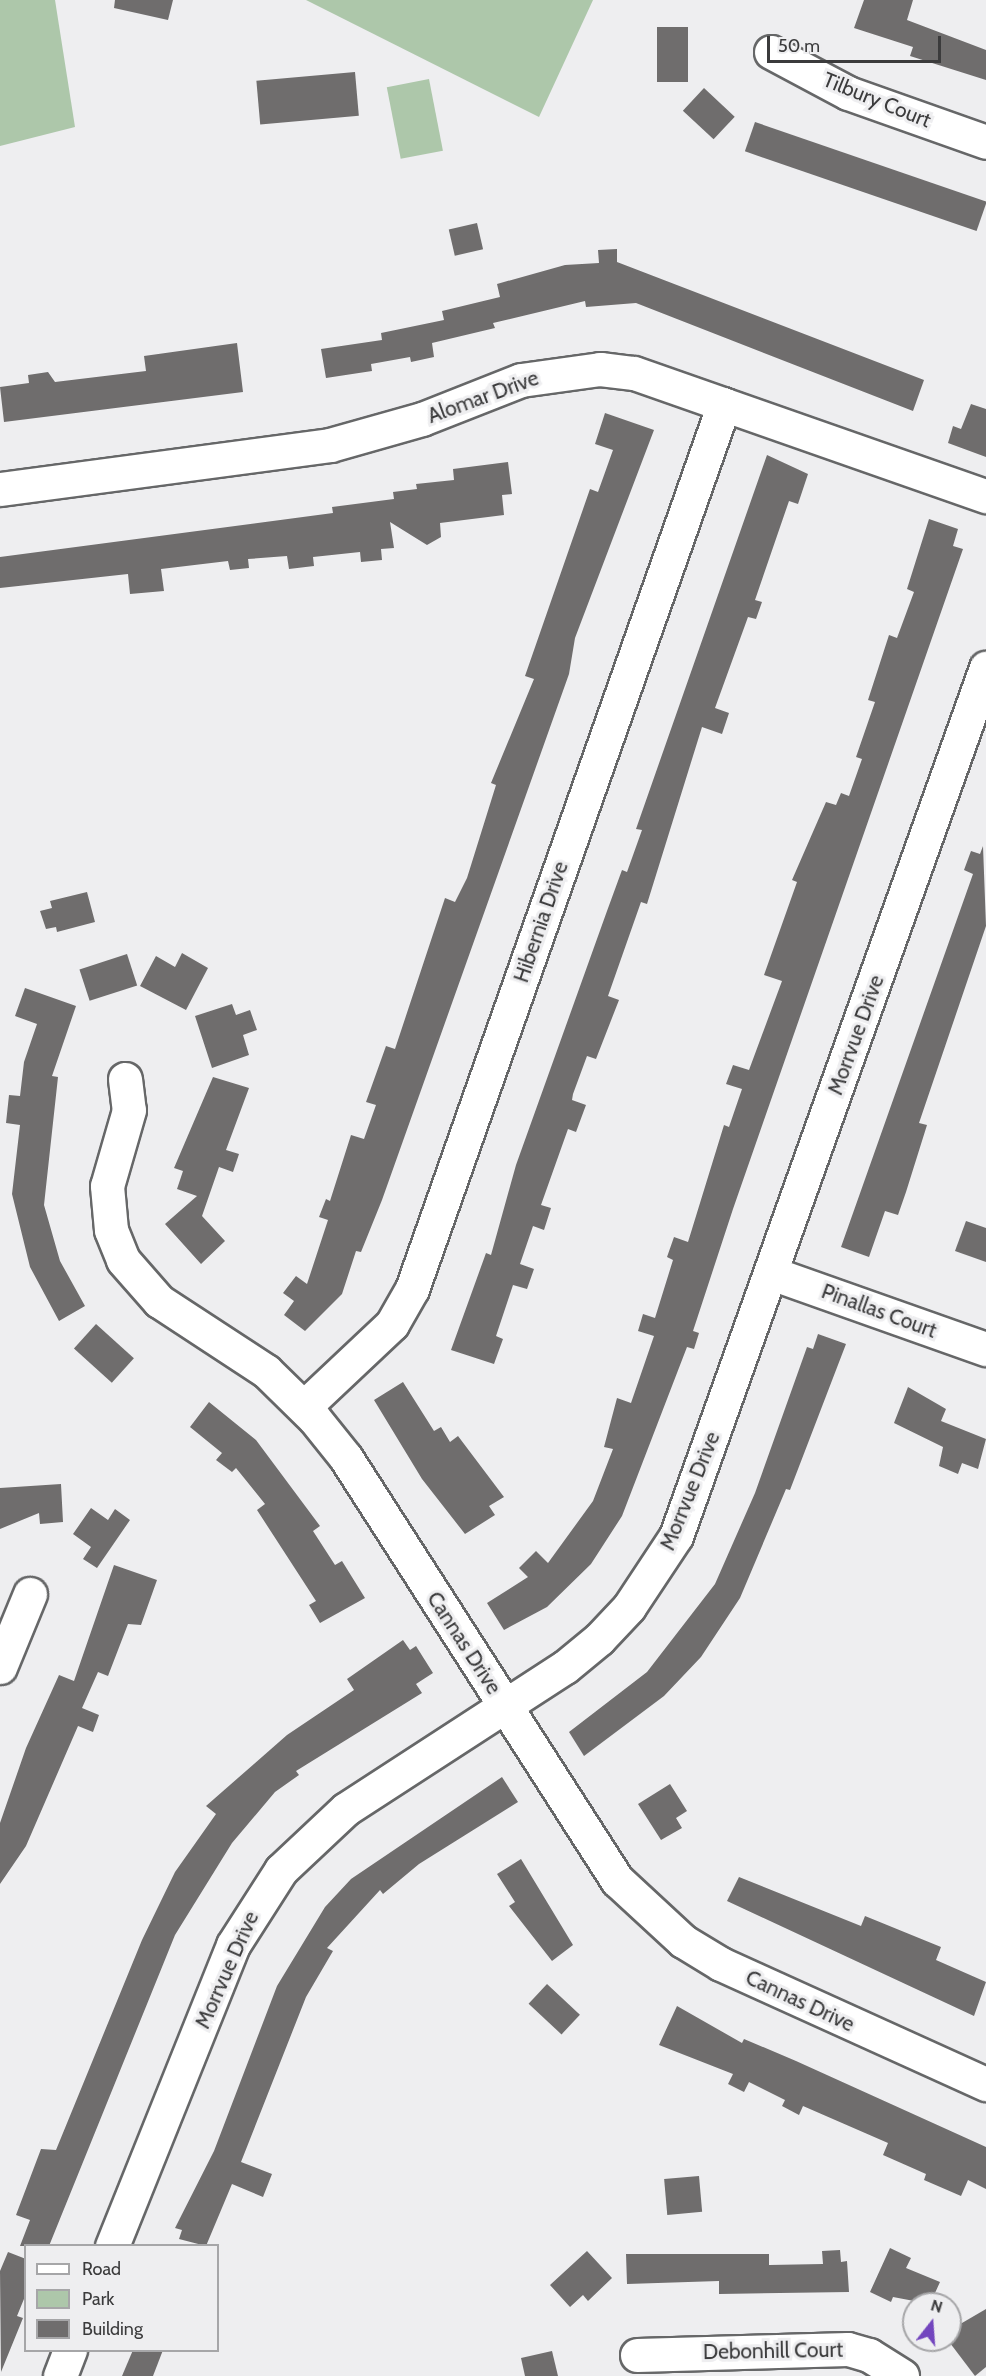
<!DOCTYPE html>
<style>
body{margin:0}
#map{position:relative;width:986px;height:2376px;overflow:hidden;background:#eeeef0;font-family:Cabin,sans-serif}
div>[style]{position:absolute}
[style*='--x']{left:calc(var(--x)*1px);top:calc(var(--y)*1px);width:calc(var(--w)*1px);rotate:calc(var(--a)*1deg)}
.green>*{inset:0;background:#adc7aa;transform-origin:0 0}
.building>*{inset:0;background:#6f6d6d;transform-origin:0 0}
.roads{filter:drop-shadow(2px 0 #666768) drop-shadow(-2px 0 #666768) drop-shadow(0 2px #666768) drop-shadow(0 -2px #666768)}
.minor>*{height:33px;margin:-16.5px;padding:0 16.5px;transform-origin:16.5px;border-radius:16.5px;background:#fff}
span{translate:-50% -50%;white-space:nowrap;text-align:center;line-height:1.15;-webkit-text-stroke:6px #eeeef0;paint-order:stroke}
.street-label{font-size:21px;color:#3b3b3c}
.legend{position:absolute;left:24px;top:2244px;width:195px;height:108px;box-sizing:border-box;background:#eeeef0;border:2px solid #a6a6a8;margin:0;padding:8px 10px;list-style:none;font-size:18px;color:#3b3b3c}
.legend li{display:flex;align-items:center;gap:12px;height:30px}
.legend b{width:30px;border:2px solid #a6a6a8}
.north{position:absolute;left:902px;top:2292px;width:60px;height:60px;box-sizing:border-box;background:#eeeef0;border:2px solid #a6a6a8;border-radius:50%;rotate:17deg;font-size:16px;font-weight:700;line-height:24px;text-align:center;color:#3b3b3c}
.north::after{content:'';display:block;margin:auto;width:21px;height:27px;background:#7346be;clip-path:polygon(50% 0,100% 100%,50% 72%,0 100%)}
.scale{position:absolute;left:767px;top:36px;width:174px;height:27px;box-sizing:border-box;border:3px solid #3b3b3c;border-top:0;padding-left:8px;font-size:18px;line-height:21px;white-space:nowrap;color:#3b3b3c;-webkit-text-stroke:4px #eeeef0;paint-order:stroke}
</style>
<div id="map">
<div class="green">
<div style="clip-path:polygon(0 0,55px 0,75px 127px,0 146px)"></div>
<div style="clip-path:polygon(306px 0,593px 0,539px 117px)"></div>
<div style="left:429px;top:79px;width:73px;height:43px;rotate:79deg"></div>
</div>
<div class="building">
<div style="clip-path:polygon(115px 0,173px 0,168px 20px,114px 8px)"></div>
<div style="clip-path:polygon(864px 0,913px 0,907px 20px,986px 50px,986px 80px,910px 56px,913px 47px,854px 28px)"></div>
<div style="left:657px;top:27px;width:31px;height:55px"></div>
<div style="left:355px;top:72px;width:44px;height:99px;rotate:85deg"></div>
<div style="left:704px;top:88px;width:42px;height:31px;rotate:43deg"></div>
<div style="left:755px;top:122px;width:245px;height:31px;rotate:19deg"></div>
<div style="left:477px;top:223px;width:27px;height:29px;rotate:77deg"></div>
<div style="clip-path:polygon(617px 249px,617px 262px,924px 380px,913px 411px,636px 303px,586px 307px,585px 301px,493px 323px,495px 328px,432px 343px,434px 357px,411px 362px,410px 357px,371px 364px,372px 371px,326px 378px,321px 349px,382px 340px,381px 333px,444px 320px,442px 311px,500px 297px,497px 284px,565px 265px,599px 263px,598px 250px)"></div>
<div style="clip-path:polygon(237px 343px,243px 392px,4px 422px,0 387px,29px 383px,28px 375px,48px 372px,55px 382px,146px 371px,144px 356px)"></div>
<div style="clip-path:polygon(971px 404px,986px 409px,986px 457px,948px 443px,953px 426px,961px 429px)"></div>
<div style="clip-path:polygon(605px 413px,654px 430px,575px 638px,569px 674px,382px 1200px,361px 1252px,356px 1251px,342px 1294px,305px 1331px,284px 1315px,294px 1301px,283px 1293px,296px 1276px,307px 1284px,328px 1220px,319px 1217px,326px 1199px,330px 1201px,351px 1135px,364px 1139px,376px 1105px,366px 1102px,386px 1046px,395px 1049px,445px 898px,455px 902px,467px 878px,496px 785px,491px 783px,534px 679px,525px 676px,590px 489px,598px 492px,613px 450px,595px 444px)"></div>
<div style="clip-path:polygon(767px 455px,808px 474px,798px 504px,789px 501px,755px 600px,762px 602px,756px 619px,748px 617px,715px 708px,729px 713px,722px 734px,702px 727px,647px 904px,641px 902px,608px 996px,619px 1000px,596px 1059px,587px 1056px,573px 1094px,572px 1100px,586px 1105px,576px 1132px,568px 1129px,541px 1205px,551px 1208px,544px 1230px,533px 1226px,520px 1264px,534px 1269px,527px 1289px,513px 1285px,496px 1336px,503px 1339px,494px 1364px,451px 1350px,486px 1253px,491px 1255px,516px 1165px,607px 911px,622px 870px,627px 872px,642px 830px,636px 829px)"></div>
<div style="clip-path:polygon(508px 462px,512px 494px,502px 495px,504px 515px,440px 523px,441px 537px,427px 545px,390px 522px,394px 548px,381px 549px,382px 560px,361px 562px,360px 552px,313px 557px,314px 566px,289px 569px,287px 556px,248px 559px,249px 568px,230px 570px,228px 561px,161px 569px,164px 591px,130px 594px,128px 574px,0 588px,0 557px,333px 513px,332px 507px,394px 499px,393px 492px,417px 489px,416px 484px,454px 480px,453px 469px)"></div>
<div style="clip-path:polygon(929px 519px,958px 529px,953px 546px,963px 549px,733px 1209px,693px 1331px,699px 1333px,694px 1349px,687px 1347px,622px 1516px,591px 1564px,547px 1607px,504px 1630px,487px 1603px,528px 1577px,519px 1568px,536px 1551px,548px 1563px,593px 1501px,613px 1449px,604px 1447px,617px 1398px,631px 1403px,654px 1336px,638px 1331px,643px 1314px,655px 1318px,673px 1260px,667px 1257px,674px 1237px,688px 1242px,724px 1125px,729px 1127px,742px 1089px,726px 1084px,733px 1065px,749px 1070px,782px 981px,764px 975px,797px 882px,792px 880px,826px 802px,836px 805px,841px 793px,849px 796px,862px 759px,856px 757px,875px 702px,868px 700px,889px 635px,897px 638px,914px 592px,907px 589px)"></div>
<div style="clip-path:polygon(983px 846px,986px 926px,919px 1123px,927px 1125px,906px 1192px,898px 1215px,885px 1211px,869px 1257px,841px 1247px,973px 874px,964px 870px,971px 851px,980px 854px)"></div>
<div style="clip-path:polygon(87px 892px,95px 922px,57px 932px,56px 927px,46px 929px,40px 911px,52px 908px,50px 901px)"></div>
<div style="clip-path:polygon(182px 953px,208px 968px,186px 1010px,140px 986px,156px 956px,175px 967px)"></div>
<div style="left:127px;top:954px;width:33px;height:50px;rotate:72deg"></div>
<div style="clip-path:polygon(25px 988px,76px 1006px,52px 1076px,58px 1077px,44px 1205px,60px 1261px,85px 1306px,59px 1321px,30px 1267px,12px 1194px,20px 1125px,6px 1123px,9px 1095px,20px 1096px,24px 1062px,37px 1024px,15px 1016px)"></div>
<div style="clip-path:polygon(232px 1004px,236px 1015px,250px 1010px,257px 1030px,243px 1035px,249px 1055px,212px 1068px,195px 1016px)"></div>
<div style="clip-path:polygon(213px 1077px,249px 1088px,226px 1150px,239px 1154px,233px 1172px,219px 1167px,202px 1216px,225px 1241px,201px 1264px,165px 1224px,197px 1196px,177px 1189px,183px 1171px,174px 1168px)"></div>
<div style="clip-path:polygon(966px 1221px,986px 1228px,986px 1262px,955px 1251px)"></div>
<div style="left:96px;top:1324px;width:51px;height:33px;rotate:42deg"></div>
<div style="clip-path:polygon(818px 1334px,846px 1344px,790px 1490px,786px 1489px,740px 1598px,701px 1657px,664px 1696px,584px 1756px,569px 1732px,647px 1672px,715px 1584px,755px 1493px,807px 1347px,813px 1349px)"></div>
<div style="clip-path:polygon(403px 1382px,434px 1431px,441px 1427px,450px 1442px,458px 1436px,504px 1497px,489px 1506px,495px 1515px,465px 1534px,422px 1479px,374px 1400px)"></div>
<div style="clip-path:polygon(908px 1387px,946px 1409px,941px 1421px,986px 1439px,978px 1469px,962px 1463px,958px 1474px,939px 1466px,943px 1447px,894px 1423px)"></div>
<div style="clip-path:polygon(209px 1402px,256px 1440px,320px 1526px,313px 1531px,335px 1565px,342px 1561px,365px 1598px,320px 1623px,309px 1605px,316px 1601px,257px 1510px,265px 1504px,236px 1468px,232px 1472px,216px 1460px,222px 1453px,190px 1427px)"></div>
<div style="clip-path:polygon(61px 1484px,63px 1522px,40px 1524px,39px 1513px,0 1529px,0 1488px)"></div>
<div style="clip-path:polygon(91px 1508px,108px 1520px,115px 1509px,130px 1520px,97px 1568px,83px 1559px,91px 1547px,73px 1534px)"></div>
<div style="clip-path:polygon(114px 1565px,157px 1580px,141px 1625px,128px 1624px,108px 1676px,98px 1672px,82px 1708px,99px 1715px,93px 1732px,78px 1726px,26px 1846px,0 1884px,0 1823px,26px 1748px,59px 1675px,74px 1681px)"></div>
<div style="clip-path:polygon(403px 1640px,410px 1650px,416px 1646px,433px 1673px,416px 1684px,422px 1693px,296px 1771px,299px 1775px,275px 1792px,232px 1843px,175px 1935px,49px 2246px,20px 2246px,30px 2220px,16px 2215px,41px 2149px,56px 2150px,142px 1940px,175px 1872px,216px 1814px,206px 1806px,287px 1735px,354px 1690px,347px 1679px)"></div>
<div style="clip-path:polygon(502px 1777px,518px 1802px,419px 1864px,383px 1894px,380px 1890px,327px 1948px,333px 1951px,306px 1997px,241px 2162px,272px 2174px,263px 2197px,232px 2184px,206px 2246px,179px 2239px,182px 2230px,175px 2228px,214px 2151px,277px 1986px,325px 1907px,351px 1879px)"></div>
<div style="clip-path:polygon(670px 1784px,687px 1811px,676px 1818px,682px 1828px,661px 1840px,638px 1804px)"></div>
<div style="clip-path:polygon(521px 1859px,573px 1945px,552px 1961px,509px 1906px,515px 1902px,497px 1874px)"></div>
<div style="clip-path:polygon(739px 1877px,861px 1926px,865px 1916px,941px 1947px,936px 1960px,986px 1982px,974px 2016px,727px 1901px)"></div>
<div style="left:547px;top:1984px;width:45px;height:27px;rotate:43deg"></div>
<div style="clip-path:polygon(677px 2006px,742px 2043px,744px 2039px,796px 2061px,986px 2147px,986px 2189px,968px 2180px,961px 2196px,924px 2180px,926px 2174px,883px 2155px,888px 2143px,803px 2106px,799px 2115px,782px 2106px,785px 2100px,749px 2082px,744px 2092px,728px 2084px,733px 2074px,659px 2045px)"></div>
<div style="left:699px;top:2176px;width:36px;height:35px;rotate:85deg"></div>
<div style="clip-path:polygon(890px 2248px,911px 2258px,906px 2268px,940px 2282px,930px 2304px,893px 2297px,891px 2302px,870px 2292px)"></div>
<div style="clip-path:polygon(840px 2250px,841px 2262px,847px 2261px,849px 2292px,719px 2294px,719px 2281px,627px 2284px,626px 2254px,769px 2254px,769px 2265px,823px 2264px,822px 2251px)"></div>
<div style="clip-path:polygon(587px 2251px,612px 2278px,588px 2301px,583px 2295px,570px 2307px,550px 2285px)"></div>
<div style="clip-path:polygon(8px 2252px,26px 2259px,26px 2294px,17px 2316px,23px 2318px,1px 2372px,0 2271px)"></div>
<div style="clip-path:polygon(986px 2309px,986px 2367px,975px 2376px,950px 2343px,950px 2330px)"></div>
<div style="clip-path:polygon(133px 2350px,163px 2350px,153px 2376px,122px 2376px)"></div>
<div style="clip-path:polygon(552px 2351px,558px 2376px,525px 2376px,521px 2358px)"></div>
</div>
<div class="roads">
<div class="minor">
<div style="--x:771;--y:52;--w:87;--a:28"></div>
<div style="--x:848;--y:93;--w:146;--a:19.5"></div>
<div style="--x:0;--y:489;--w:333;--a:-7.6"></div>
<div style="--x:330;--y:445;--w:96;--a:-15.8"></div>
<div style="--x:422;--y:419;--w:106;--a:-21.5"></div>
<div style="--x:521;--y:380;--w:80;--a:-7.9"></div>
<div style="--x:600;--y:369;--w:34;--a:7"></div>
<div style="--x:634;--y:373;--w:373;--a:19.3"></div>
<div style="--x:125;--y:1079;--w:31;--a:83"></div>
<div style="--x:129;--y:1110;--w:79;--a:106.1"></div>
<div style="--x:107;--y:1186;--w:44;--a:84.8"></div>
<div style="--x:111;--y:1230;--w:32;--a:68"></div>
<div style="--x:123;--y:1260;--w:55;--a:48.7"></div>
<div style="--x:159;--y:1301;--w:128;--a:33.2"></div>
<div style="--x:266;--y:1371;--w:67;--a:44.4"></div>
<div style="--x:314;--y:1418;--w:51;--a:51.3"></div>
<div style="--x:346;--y:1458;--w:502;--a:57.29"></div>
<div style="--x:617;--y:1880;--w:90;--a:42.7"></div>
<div style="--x:683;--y:1941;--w:44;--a:31.2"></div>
<div style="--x:721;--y:1964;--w:291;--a:24.4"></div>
<div style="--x:771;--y:1273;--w:228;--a:19.5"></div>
<div style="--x:304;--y:1407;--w:121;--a:-43.3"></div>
<div style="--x:392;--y:1324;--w:40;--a:-60.3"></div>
<div style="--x:412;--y:1289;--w:938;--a:-70.58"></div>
<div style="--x:0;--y:1667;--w:79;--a:-67.7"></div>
<div style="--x:112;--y:2246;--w:324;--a:-68.1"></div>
<div style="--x:233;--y:1945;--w:89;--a:-57.4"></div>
<div style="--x:281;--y:1870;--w:89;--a:-43.2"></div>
<div style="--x:346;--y:1809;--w:261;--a:-33"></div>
<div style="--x:565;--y:1667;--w:44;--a:-39.5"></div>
<div style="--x:599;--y:1639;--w:44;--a:-46.8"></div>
<div style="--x:629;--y:1607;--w:85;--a:-56.5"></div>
<div style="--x:676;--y:1536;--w:922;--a:-70.35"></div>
<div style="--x:637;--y:2355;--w:211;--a:-1.6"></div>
<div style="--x:848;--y:2349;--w:22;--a:16"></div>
<div style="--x:869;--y:2355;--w:39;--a:32"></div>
<div style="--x:60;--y:2376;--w:28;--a:-69"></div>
</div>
</div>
<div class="street-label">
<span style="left:877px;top:100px;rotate:22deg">Tilbury Court</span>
<span style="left:483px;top:397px;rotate:-20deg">Alomar Drive</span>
<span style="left:541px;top:922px;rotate:-71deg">Hibernia Drive</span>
<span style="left:856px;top:1035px;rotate:-70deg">Morrvue Drive</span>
<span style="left:879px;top:1311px;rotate:20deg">Pinallas Court</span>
<span style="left:690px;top:1491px;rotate:-68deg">Morrvue Drive</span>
<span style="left:464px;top:1643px;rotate:57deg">Cannas Drive</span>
<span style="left:227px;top:1970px;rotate:-66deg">Morrvue Drive</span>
<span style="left:800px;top:2001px;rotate:25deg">Cannas Drive</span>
<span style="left:773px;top:2351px;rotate:-1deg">Debonhill Court</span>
</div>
<ul class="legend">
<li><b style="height:8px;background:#fff"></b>Road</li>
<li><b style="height:16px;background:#adc7aa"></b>Park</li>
<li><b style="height:16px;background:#6f6d6d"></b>Building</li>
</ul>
<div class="north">N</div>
<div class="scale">50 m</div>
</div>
